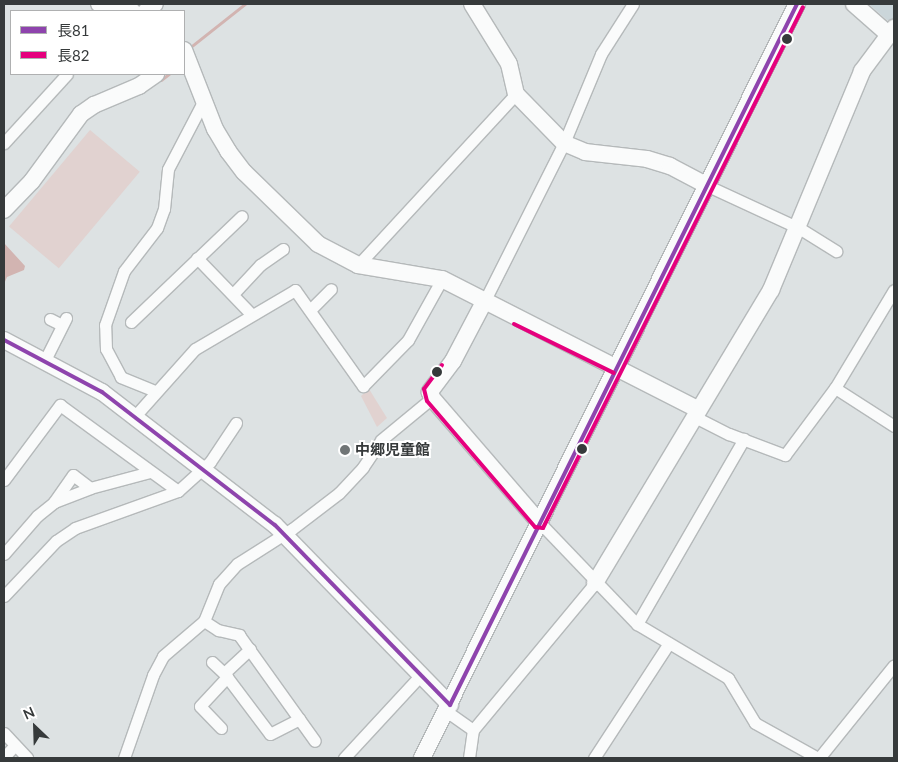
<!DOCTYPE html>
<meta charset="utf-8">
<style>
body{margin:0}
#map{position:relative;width:898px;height:762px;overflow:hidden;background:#dde2e3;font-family:Lato,"Noto Sans JP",sans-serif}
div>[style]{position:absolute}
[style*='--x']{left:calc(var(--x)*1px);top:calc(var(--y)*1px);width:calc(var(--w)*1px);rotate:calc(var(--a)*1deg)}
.built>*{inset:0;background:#cbd6da}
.green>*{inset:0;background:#e1d2d0;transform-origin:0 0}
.water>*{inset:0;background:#d2b4b1}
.stream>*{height:2.5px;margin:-1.25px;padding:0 1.25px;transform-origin:1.25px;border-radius:1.25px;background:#d2b4b1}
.roads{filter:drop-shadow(1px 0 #b5b9ba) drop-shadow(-1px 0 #b5b9ba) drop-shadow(0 1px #b5b9ba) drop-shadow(0 -1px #b5b9ba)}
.street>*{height:11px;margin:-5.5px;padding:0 5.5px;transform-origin:5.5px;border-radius:5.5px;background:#fafbfb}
.secondary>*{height:16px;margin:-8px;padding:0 8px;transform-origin:8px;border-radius:8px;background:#fafbfb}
.bus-1>*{height:4px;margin:-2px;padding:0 2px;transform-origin:2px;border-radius:2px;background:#8e44ad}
.bus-2>*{height:4px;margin:-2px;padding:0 2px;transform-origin:2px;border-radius:2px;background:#e5007d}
.dots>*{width:14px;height:14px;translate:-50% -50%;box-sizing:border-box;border:2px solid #fff;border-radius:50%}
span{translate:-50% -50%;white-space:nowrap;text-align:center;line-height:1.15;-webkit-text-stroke:4px #fff;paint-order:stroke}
.poi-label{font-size:15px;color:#363a3b;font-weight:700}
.left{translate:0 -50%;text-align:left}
.frame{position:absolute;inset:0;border:5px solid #363a3b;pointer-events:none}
.legend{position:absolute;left:10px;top:10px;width:175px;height:65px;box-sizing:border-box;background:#fff;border:1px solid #afb0b1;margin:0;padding:6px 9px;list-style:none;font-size:15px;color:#363a3b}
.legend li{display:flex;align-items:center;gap:10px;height:25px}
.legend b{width:25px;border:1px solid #afb0b1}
.north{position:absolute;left:10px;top:702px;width:50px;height:50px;-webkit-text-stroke:4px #fff;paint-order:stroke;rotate:336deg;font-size:14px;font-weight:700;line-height:20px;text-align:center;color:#363a3b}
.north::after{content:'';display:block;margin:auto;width:18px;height:22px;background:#363a3b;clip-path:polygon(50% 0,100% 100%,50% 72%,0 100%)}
</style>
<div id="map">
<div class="built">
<div style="clip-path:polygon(869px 4px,894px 4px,894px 20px,887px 20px)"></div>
</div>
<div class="green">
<div style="left:90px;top:130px;width:65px;height:126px;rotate:40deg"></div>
<div style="clip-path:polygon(369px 389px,387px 418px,377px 427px,361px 396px)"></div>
</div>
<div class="water">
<div style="clip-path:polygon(4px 243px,25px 266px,24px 270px,7px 277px,4px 284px)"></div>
</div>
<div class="stream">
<div style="--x:192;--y:46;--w:68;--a:-38.4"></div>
<div style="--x:161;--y:80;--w:10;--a:-37"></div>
</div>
<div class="roads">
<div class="street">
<div style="--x:4;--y:143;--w:93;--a:-47.6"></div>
<div style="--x:708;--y:186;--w:100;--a:24.8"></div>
<div style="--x:799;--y:228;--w:44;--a:31.9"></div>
<div style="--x:197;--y:258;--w:79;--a:46"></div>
<div style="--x:358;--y:265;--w:233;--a:-47.3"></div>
<div style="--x:233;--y:294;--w:40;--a:-47"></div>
<div style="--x:260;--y:265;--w:28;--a:-35"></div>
<div style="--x:484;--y:302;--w:178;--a:-63.3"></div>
<div style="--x:564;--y:143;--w:96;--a:-67.4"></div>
<div style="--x:601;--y:54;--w:59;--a:-57.4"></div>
<div style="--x:311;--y:309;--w:28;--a:-45"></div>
<div style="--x:50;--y:319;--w:13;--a:27"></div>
<div style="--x:131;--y:322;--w:153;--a:-43.7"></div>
<div style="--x:45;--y:360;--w:47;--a:-63.4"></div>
<div style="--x:835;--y:388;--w:70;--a:32.8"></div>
<div style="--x:155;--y:391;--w:37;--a:-158"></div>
<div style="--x:121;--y:377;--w:32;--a:-118"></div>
<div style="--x:106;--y:349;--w:24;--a:-92"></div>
<div style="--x:105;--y:325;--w:57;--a:-70.6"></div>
<div style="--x:124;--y:271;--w:54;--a:-52.5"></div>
<div style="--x:157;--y:228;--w:20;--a:-70"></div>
<div style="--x:164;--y:209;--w:40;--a:-84.3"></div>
<div style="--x:168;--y:169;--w:78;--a:-62.4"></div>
<div style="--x:135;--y:416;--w:90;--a:-48.2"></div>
<div style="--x:195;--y:349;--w:116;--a:-30.5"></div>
<div style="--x:295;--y:290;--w:118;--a:54.7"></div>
<div style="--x:363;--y:386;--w:64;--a:-45.6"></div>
<div style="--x:408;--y:340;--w:70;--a:-60.9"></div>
<div style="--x:695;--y:417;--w:38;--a:27"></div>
<div style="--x:729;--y:434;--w:60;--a:20.6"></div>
<div style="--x:785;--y:455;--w:84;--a:-53.3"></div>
<div style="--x:835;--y:388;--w:114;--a:-59"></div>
<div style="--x:4;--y:480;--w:94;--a:-53.3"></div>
<div style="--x:60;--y:405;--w:146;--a:36.1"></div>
<div style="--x:54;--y:502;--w:33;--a:-55"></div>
<div style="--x:73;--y:475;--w:21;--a:37"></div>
<div style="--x:540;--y:523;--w:140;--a:46.2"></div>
<div style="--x:637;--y:624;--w:106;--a:30.7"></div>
<div style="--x:728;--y:678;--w:52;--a:59"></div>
<div style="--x:755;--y:723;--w:72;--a:29.1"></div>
<div style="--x:4;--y:554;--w:50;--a:-49"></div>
<div style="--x:37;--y:516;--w:22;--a:-39"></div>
<div style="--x:54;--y:502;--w:39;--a:-21"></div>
<div style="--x:90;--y:488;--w:62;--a:-14.9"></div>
<div style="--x:4;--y:596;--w:76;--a:-46.6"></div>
<div style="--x:56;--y:541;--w:23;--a:-34"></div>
<div style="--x:75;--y:528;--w:109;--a:-19.8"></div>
<div style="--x:178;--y:491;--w:43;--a:-42.2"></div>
<div style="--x:210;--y:462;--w:47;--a:-56.3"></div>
<div style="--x:204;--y:621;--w:17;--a:33"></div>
<div style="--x:218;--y:630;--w:22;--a:13"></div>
<div style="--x:239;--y:635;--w:130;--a:54.4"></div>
<div style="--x:637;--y:624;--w:214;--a:-60"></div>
<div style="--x:250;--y:649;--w:35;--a:137"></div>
<div style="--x:224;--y:673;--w:76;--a:53"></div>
<div style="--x:270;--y:734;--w:33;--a:-27"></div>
<div style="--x:212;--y:662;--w:16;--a:43"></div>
<div style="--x:446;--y:711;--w:33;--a:35"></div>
<div style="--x:221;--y:728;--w:30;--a:-134"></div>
<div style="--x:200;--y:706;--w:40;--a:-47"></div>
<div style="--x:4;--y:733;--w:34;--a:47"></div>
<div style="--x:4;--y:757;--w:16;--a:-47"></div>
<div style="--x:124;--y:758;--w:88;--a:-70.7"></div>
<div style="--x:153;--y:675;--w:21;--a:-62"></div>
<div style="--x:163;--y:656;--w:54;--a:-40.5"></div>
<div style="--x:204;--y:621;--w:40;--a:-68"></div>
<div style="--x:219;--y:584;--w:27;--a:-48"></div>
<div style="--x:237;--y:564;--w:65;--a:-32.5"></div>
<div style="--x:292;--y:529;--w:59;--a:-37.5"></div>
<div style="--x:339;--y:493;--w:35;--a:-47"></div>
<div style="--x:363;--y:467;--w:32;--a:-56"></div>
<div style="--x:381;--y:440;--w:66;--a:-39.5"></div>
<div style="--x:344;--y:758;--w:112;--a:-47.2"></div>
<div style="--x:469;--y:758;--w:28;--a:-82"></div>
<div style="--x:473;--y:730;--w:191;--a:-50.3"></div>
<div style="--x:594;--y:758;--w:137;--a:-56.9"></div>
<div style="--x:819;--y:758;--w:119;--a:-51.1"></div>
</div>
<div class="secondary">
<div style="--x:99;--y:4;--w:34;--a:12"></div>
<div style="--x:472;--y:4;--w:70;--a:58.3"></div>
<div style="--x:509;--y:64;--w:31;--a:77"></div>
<div style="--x:516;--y:94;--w:69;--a:45.6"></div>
<div style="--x:564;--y:143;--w:23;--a:23"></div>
<div style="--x:585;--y:152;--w:62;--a:6.4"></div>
<div style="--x:647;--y:159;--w:24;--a:17"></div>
<div style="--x:670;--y:166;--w:43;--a:27.8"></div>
<div style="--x:854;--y:4;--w:45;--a:41.4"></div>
<div style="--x:146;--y:11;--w:11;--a:-38"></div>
<div style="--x:184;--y:50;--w:85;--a:68.6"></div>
<div style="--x:215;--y:129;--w:26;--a:59"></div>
<div style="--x:228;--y:151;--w:26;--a:53"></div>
<div style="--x:244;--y:172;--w:103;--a:44.2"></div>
<div style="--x:318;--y:244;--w:45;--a:27.7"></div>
<div style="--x:358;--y:265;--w:85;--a:9.5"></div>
<div style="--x:442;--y:279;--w:288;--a:27"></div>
<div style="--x:4;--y:210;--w:40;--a:-46"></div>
<div style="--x:32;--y:181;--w:83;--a:-53.8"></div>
<div style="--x:81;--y:114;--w:16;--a:-35"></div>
<div style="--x:94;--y:105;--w:49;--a:-22.9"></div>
<div style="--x:139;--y:86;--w:21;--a:-35"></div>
<div style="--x:484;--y:302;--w:67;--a:117.7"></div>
<div style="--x:453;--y:361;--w:39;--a:127"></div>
<div style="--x:430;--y:392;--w:6;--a:72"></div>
<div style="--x:432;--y:398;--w:165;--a:49.2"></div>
<div style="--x:4;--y:340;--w:111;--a:28"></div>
<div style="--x:102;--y:392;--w:218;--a:37.6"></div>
<div style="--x:275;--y:525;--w:251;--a:45.8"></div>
<div style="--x:595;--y:583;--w:342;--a:-59"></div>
<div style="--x:771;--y:290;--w:237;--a:-67.4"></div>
<div style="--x:862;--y:71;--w:54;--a:-53.3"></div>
<div style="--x:422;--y:758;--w:842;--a:-63.56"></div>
</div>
</div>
<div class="bus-1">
<div style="--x:4;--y:340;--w:111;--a:28"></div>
<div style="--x:102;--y:392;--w:218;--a:37.6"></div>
<div style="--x:275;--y:525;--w:251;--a:45.8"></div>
<div style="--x:450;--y:705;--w:782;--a:-63.66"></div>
</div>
<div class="bus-2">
<div style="--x:514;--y:324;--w:111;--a:26.1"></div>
<div style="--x:442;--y:365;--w:30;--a:127"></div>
<div style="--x:424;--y:389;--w:12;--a:76"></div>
<div style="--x:427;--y:401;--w:166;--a:49.4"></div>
<div style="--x:535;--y:527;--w:8;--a:7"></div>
<div style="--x:543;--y:528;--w:582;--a:-63.48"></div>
</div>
<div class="dots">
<div style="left:787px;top:39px;background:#363a3b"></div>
<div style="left:437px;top:372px;background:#363a3b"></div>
<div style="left:582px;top:449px;background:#363a3b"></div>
<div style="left:345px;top:450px;background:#707576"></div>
</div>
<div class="poi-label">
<span class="left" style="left:355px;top:450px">中郷児童館</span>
</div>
<div class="frame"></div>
<ul class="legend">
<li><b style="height:6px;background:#8e44ad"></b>長81</li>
<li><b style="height:6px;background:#e5007d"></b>長82</li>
</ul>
<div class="north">N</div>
</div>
